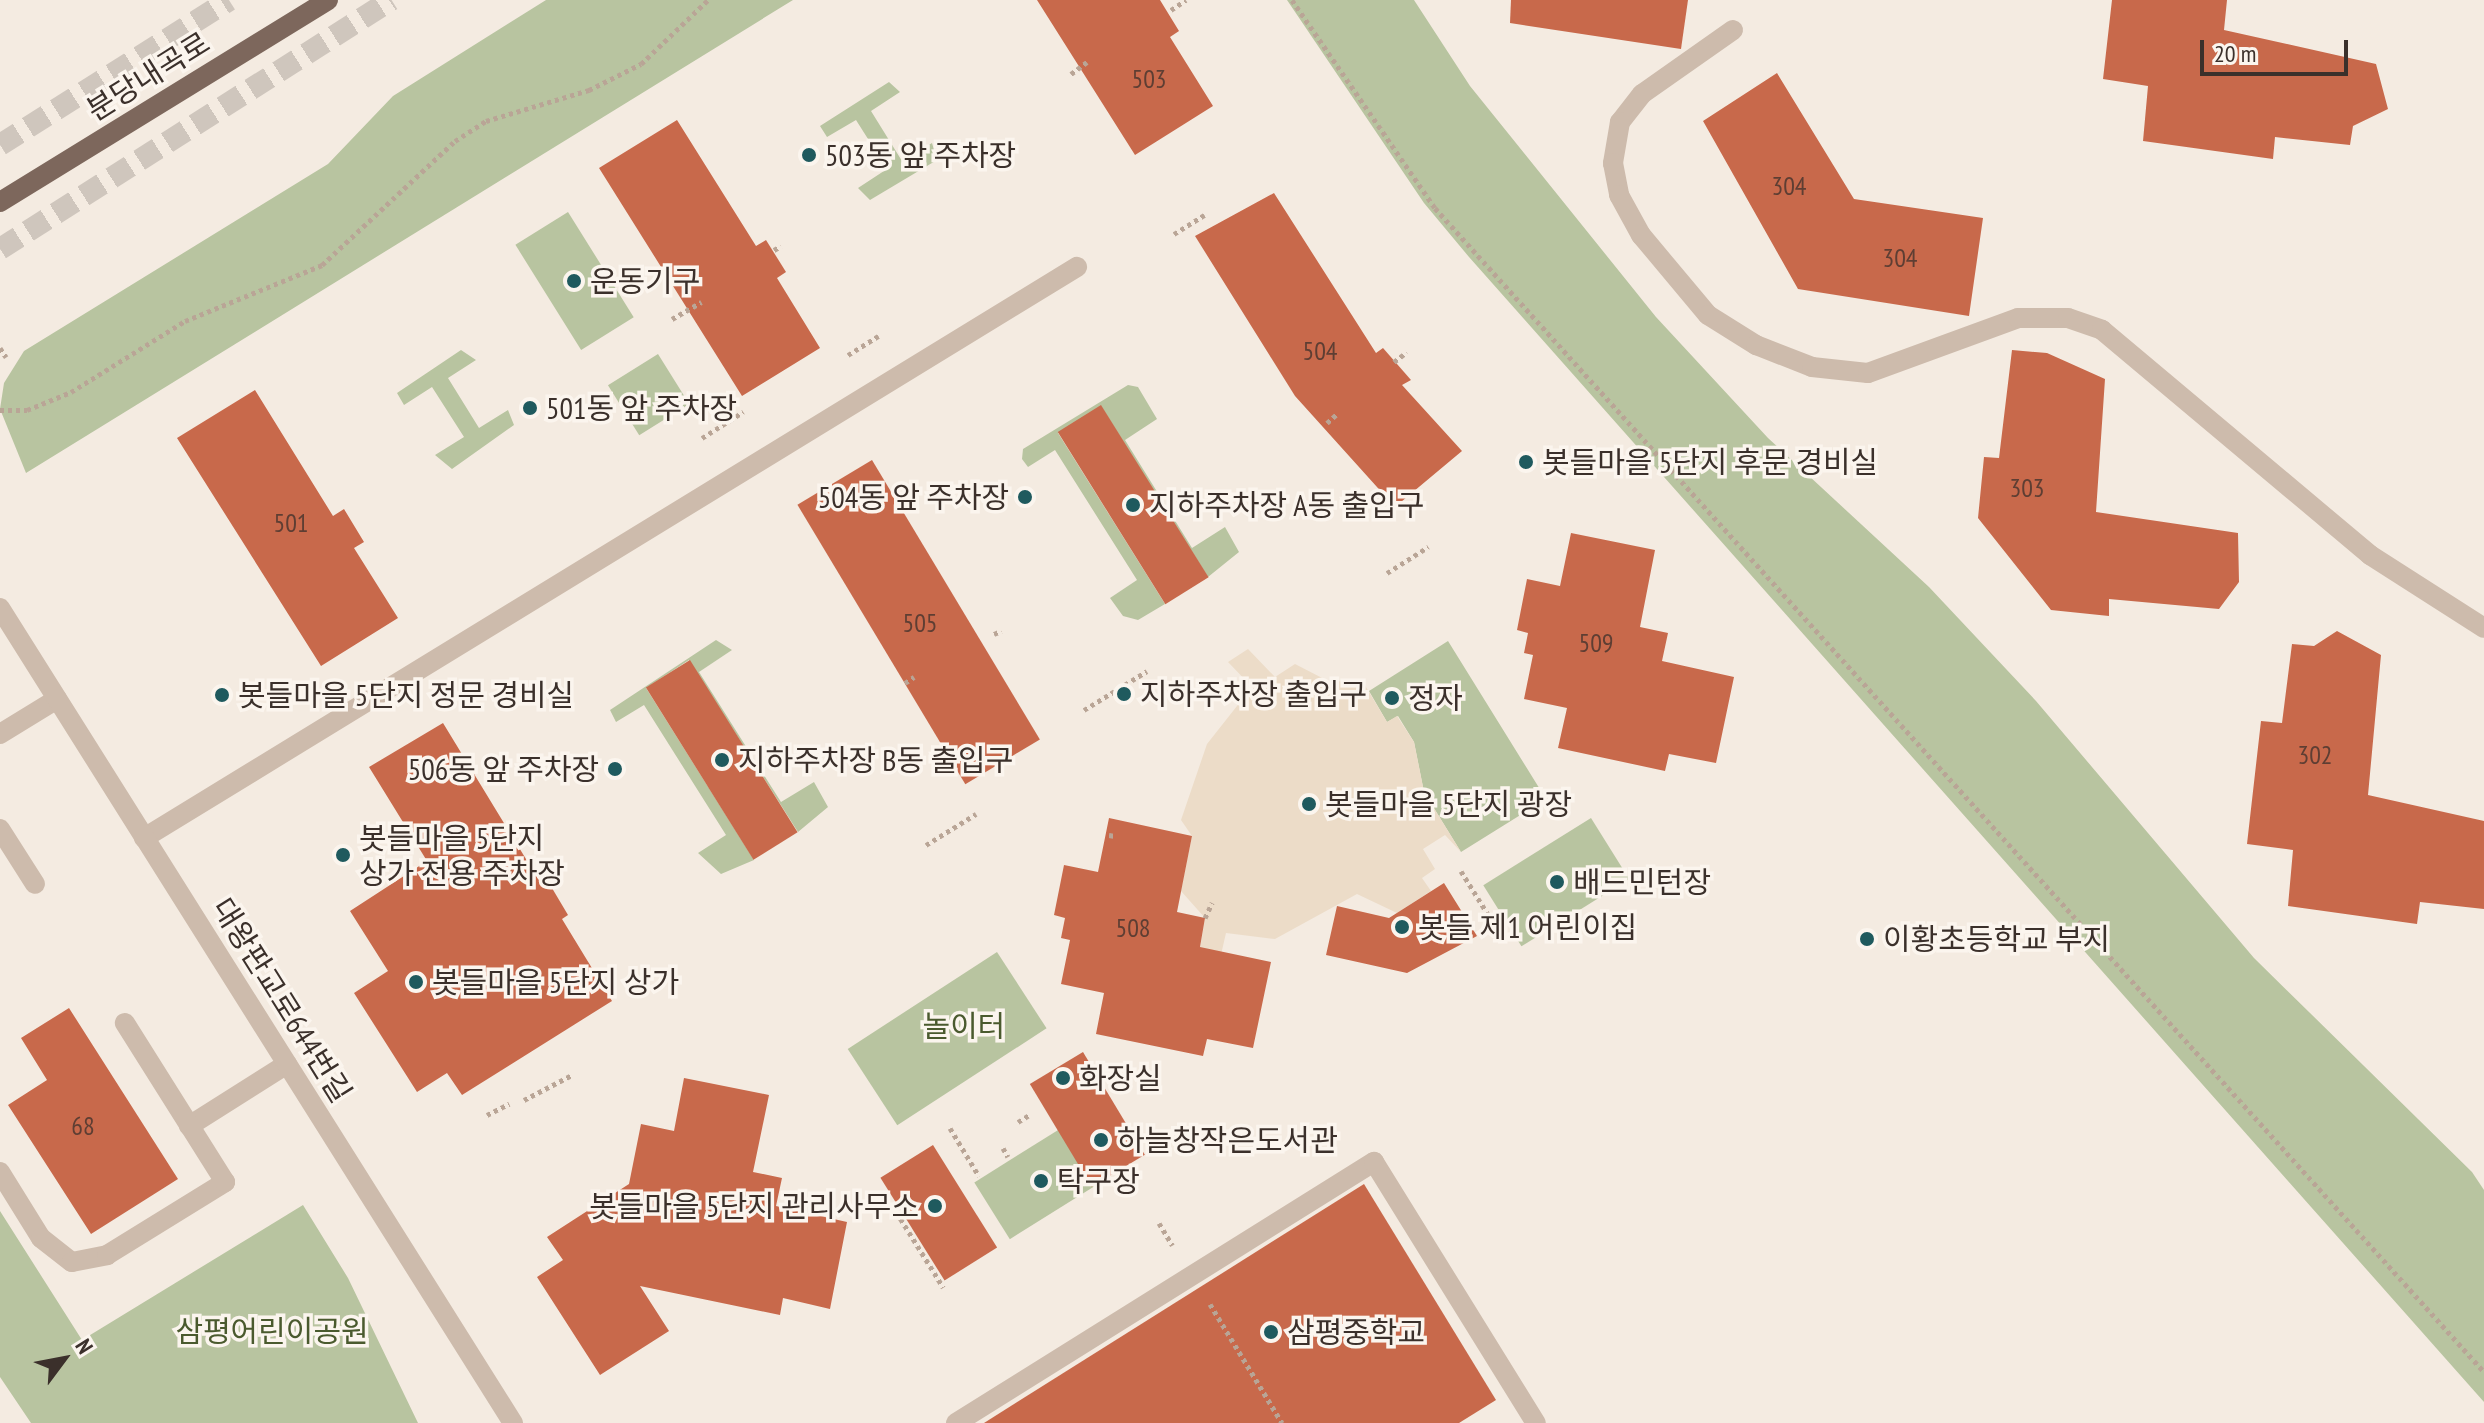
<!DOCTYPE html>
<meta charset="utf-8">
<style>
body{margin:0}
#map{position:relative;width:2484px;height:1423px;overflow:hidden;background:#f4ebe1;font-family:"PT Sans Narrow","Noto Sans KR",sans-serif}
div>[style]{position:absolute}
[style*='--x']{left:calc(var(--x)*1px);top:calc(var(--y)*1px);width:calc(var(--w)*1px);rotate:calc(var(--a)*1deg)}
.green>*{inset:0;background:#b8c4a0;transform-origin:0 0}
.plaza>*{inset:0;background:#ecdcc8}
.building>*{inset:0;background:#c8694b;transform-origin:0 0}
.trunk-tunnel>*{height:22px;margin-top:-11px;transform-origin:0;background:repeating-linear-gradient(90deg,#cfc6bd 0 22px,transparent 0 33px)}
.path>*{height:5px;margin-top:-2.5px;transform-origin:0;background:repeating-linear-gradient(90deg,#b9a596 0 4px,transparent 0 8px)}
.service>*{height:20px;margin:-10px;padding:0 10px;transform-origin:10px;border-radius:10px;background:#cdbbac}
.tertiary>*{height:20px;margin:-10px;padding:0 10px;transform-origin:10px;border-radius:10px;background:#cdbbac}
.primary>*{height:20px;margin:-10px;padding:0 10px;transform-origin:10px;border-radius:10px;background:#7d675c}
.dots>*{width:22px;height:22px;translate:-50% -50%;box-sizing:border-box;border:4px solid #fbf5ee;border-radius:50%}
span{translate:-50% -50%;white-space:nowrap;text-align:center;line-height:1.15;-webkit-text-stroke:7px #fbf5ee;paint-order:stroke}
.number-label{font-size:26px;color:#5e3e33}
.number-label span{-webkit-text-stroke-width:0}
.street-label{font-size:30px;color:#3b302b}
.poi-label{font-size:30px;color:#3b302b}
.left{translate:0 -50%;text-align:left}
.right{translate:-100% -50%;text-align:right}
.park-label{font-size:30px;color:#4a5a2e}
.north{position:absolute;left:24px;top:1319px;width:80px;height:80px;-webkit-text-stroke:6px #fbf5ee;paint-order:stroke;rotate:58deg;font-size:22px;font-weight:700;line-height:32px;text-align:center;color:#3b302b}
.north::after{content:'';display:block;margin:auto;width:28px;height:36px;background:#3b302b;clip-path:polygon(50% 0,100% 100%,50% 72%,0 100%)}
.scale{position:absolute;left:2200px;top:40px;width:148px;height:36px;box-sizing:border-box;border:4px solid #3b302b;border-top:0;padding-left:10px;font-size:24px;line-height:28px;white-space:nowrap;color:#3b302b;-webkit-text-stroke:6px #fbf5ee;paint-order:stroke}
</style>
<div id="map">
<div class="green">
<div style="clip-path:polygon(546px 0,793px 0,26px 473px,0 409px,4px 383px,24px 351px,328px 164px,393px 96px)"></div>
<div style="clip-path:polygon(1287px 0,1414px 0,1470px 86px,1656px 317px,1768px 438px,1929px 587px,2036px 701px,2254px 958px,2472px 1172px,2484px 1190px,2484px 1402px,1469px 257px,1424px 203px)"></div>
<div style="clip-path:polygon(889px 82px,900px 92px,871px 111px,902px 161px,932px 143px,937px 160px,870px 200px,858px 188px,887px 169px,856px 120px,827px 137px,820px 126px)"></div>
<div style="left:568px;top:212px;width:124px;height:62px;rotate:58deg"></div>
<div style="clip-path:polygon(461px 350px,476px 360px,448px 378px,479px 428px,508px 410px,514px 425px,452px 469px,435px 455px,464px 437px,432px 387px,404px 405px,397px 393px)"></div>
<div style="left:658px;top:354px;width:59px;height:59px;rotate:58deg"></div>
<div style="clip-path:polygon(1128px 385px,1138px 387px,1157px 419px,1125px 440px,1192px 548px,1225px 527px,1239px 552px,1208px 577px,1101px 406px,1058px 433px,1165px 604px,1138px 620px,1123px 616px,1110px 598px,1137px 580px,1055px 450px,1028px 467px,1022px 459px,1023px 449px)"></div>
<div style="clip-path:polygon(716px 640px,732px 650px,699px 672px,781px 802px,814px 782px,828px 807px,798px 832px,689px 660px,646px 688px,754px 860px,721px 874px,698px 853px,726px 835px,644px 705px,616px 722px,610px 710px)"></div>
<div style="clip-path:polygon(1448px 641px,1546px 799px,1461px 852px,1424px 792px,1414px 742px,1398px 716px,1387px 722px,1369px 691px)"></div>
<div style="left:1591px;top:818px;width:72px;height:127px;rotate:58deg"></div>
<div style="left:997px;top:952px;width:91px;height:178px;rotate:57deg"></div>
<div style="left:1071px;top:1122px;width:67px;height:114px;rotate:58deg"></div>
<div style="clip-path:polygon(303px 1205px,348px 1278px,418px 1423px,31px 1423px,0 1377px,0 1211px,82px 1340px)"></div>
</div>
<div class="plaza">
<div style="clip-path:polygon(1248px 649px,1275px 677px,1295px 664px,1328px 681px,1363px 682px,1387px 722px,1397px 716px,1414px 742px,1424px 792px,1461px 852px,1445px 835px,1423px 849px,1435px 869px,1422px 878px,1431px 891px,1397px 913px,1357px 894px,1275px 939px,1226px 933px,1220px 959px,1199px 954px,1205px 918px,1181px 891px,1192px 836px,1181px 820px,1207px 744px,1252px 687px,1228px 662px)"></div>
</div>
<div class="building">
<div style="clip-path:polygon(1037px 0,1160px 0,1179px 31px,1170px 37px,1213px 106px,1135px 155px)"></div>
<div style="clip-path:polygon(1511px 0,1688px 0,1681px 49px,1510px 23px)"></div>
<div style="clip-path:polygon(2112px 0,2227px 0,2224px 30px,2376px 64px,2388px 109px,2353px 126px,2350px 145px,2275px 137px,2273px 159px,2143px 141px,2148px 86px,2103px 79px)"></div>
<div style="clip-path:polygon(1777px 73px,1854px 199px,1983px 218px,1969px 316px,1798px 289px,1703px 121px)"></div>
<div style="clip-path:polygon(677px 120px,756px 246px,766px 240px,786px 272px,777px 278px,820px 348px,742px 396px,599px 168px)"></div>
<div style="clip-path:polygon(1274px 193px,1376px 353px,1383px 348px,1411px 380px,1402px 385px,1462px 451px,1395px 507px,1295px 396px,1195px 236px)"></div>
<div style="clip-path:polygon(2012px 350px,2047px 353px,2105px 379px,2096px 512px,2238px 533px,2239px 582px,2219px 609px,2109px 599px,2109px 616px,2051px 610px,1978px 518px,1984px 457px,1999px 458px)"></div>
<div style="clip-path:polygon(255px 390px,333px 516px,344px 509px,364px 542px,354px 548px,398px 618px,321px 666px,177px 438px)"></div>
<div style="left:1101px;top:405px;width:203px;height:51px;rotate:58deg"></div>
<div style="left:872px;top:460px;width:326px;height:87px;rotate:59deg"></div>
<div style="clip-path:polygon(1571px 533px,1655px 550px,1640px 627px,1668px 633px,1662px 661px,1734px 677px,1716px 763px,1669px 754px,1665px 771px,1558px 748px,1567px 708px,1524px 699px,1533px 655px,1524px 653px,1528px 633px,1517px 630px,1527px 579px,1560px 586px)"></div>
<div style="clip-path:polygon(2337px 631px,2381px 655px,2368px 795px,2484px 821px,2484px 909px,2420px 902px,2417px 924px,2288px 906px,2293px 850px,2247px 844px,2261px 721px,2282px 723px,2292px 644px,2314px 646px)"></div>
<div style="left:690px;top:660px;width:203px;height:52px;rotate:58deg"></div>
<div style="clip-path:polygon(443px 723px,543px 887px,549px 883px,568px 915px,562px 919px,612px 1001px,462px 1095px,447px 1073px,417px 1092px,354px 993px,388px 971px,350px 911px,427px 861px,369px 767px)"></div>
<div style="clip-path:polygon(1109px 818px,1192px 836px,1177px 912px,1205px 918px,1200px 947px,1271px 962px,1253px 1048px,1207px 1039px,1203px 1056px,1096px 1034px,1104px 993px,1061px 984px,1070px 940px,1061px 938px,1065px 918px,1054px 915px,1064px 865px,1098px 872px)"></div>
<div style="clip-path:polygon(1444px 883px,1477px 936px,1407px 973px,1326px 955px,1337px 906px,1389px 918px)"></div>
<div style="clip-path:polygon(69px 1008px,178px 1179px,91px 1234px,8px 1105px,47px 1080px,21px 1038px)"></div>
<div style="left:1083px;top:1052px;width:120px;height:62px;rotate:59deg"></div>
<div style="clip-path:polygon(684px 1078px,769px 1095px,753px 1172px,782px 1178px,776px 1206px,847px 1222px,830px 1309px,783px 1298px,780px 1315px,640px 1286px,669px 1331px,600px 1375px,537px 1277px,563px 1260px,547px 1237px,629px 1184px,641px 1124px,674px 1131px)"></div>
<div style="left:933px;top:1145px;width:121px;height:62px;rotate:58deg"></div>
<div style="clip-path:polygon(1364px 1184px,1496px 1400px,1459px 1423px,984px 1423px)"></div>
</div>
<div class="trunk-tunnel">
<div style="--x:0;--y:145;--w:271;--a:-32.3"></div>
<div style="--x:0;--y:249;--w:464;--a:-32.5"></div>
</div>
<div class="path">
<div style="--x:1292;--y:0;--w:252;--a:55.5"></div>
<div style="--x:1435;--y:208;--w:1567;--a:47.97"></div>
<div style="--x:1171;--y:10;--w:18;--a:-34"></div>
<div style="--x:1071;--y:74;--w:20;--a:-37"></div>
<div style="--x:1174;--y:234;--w:36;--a:-32"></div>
<div style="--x:774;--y:250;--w:8;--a:-30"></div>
<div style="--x:672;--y:319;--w:34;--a:-30"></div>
<div style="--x:0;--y:348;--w:11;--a:56"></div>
<div style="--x:848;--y:355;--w:36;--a:-32"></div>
<div style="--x:1394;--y:362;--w:16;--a:-38"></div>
<div style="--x:0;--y:410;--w:27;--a:0"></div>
<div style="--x:27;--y:410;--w:48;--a:-22.2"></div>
<div style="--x:71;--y:392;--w:134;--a:-31.9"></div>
<div style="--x:185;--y:321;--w:148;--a:-22.2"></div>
<div style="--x:322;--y:265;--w:182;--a:-43"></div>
<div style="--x:455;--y:141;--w:37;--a:-33"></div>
<div style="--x:486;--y:121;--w:108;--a:-16.8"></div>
<div style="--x:589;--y:90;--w:58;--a:-26.6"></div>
<div style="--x:641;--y:64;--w:93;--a:-43.7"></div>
<div style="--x:1327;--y:423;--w:15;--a:-42"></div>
<div style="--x:702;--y:438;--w:49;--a:-32.4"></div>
<div style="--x:1387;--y:573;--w:49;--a:-32.4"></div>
<div style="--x:994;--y:634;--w:8;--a:-23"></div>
<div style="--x:905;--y:683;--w:11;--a:-34"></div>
<div style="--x:1084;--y:710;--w:74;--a:-31.8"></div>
<div style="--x:1109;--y:835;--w:6;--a:9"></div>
<div style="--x:926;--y:845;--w:59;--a:-31.8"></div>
<div style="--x:1461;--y:871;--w:53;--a:58.1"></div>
<div style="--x:1205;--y:918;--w:17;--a:-65"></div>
<div style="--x:524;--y:1100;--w:54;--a:-27.5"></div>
<div style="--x:487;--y:1115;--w:25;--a:-27"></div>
<div style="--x:1018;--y:1122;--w:13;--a:-32"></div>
<div style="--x:950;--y:1128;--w:56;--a:58.9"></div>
<div style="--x:1003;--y:1148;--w:10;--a:61"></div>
<div style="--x:892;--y:1205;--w:97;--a:58.1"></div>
<div style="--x:1159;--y:1223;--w:26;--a:59"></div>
<div style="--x:1210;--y:1304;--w:139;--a:58.8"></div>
</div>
<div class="service">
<div style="--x:1733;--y:30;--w:111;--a:144.9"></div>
<div style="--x:1642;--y:94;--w:36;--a:128"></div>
<div style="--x:1620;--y:122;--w:42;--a:99.7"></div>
<div style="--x:1613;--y:163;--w:33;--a:79"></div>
<div style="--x:1619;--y:195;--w:46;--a:61.2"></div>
<div style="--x:1641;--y:235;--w:104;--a:50.1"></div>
<div style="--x:1708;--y:315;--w:57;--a:32"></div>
<div style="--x:1756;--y:345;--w:60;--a:21.4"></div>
<div style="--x:1812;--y:367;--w:56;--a:6.1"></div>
<div style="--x:1868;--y:373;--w:160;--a:-20.1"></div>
<div style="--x:2018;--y:318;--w:50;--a:0"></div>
<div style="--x:2068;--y:318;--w:36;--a:19"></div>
<div style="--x:2102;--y:330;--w:350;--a:40"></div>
<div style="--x:2370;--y:555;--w:135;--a:32.6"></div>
<div style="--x:0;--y:734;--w:67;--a:-31.6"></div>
<div style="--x:0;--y:829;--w:65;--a:57.5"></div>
<div style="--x:144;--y:838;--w:1094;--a:-31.47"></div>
<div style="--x:189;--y:1126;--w:116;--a:-32.3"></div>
<div style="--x:0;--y:1172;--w:78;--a:58.2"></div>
<div style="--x:41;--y:1238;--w:39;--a:38"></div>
<div style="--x:72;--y:1262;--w:36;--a:-11"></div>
<div style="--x:107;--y:1255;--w:139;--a:-31.7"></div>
<div style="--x:225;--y:1182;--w:188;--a:-122.2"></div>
<div style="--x:956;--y:1423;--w:493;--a:-32"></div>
<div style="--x:1374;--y:1162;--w:307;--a:58.2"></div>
</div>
<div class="tertiary">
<div style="--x:0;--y:608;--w:963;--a:57.81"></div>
</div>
<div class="primary">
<div style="--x:0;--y:202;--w:385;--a:-31.6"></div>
</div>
<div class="dots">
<div style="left:809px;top:155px;background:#1f5a5e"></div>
<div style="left:574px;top:281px;background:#1f5a5e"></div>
<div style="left:530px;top:408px;background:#1f5a5e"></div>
<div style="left:1526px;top:462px;background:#1f5a5e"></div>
<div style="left:1025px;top:497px;background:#1f5a5e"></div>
<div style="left:1133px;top:505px;background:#1f5a5e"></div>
<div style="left:1124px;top:694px;background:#1f5a5e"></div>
<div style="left:222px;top:695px;background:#1f5a5e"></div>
<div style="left:1392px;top:698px;background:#1f5a5e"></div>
<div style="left:722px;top:760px;background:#1f5a5e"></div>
<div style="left:615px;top:769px;background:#1f5a5e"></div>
<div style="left:1309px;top:804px;background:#1f5a5e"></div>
<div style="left:343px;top:855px;background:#1f5a5e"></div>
<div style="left:1557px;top:882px;background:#1f5a5e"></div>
<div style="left:1402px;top:927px;background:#1f5a5e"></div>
<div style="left:1867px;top:939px;background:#1f5a5e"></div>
<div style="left:416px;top:982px;background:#1f5a5e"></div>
<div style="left:1063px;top:1078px;background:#1f5a5e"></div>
<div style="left:1101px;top:1140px;background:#1f5a5e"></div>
<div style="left:1041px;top:1181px;background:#1f5a5e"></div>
<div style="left:935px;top:1206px;background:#1f5a5e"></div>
<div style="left:1271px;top:1332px;background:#1f5a5e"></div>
</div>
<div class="number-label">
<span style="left:1149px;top:79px">503</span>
<span style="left:1789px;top:186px">304</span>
<span style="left:1900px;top:258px">304</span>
<span style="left:1320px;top:351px">504</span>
<span style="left:2027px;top:488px">303</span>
<span style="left:291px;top:523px">501</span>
<span style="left:920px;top:623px">505</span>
<span style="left:1596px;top:643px">509</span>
<span style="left:2315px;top:755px">302</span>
<span style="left:1133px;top:928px">508</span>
<span style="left:83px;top:1126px">68</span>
</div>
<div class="street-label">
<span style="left:148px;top:76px;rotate:-32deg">분당내곡로</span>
<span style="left:282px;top:1000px;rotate:58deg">대왕판교로644번길</span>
</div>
<div class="poi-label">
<span class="left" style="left:825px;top:155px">503동 앞 주차장</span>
<span class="left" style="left:590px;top:281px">운동기구</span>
<span class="left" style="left:546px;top:408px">501동 앞 주차장</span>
<span class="left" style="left:1542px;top:462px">봇들마을 5단지 후문 경비실</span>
<span class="right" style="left:1009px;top:497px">504동 앞 주차장</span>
<span class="left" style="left:1149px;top:505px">지하주차장 A동 출입구</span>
<span class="left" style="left:1140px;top:694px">지하주차장 출입구</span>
<span class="left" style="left:238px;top:695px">봇들마을 5단지 정문 경비실</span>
<span class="left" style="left:1408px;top:698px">정자</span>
<span class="left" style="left:738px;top:760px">지하주차장 B동 출입구</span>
<span class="right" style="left:599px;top:769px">506동 앞 주차장</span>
<span class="left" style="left:1325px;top:804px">봇들마을 5단지 광장</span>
<span class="left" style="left:359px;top:855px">봇들마을 5단지<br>상가 전용 주차장</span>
<span class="left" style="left:1573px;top:882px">배드민턴장</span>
<span class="left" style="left:1418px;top:927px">봇들 제1 어린이집</span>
<span class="left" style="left:1883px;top:939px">이황초등학교 부지</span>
<span class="left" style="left:432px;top:982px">봇들마을 5단지 상가</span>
<span class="left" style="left:1079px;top:1078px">화장실</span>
<span class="left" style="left:1117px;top:1140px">하늘창작은도서관</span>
<span class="left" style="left:1057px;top:1181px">탁구장</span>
<span class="right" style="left:919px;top:1206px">봇들마을 5단지 관리사무소</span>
<span class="left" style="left:1287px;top:1332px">삼평중학교</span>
</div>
<div class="park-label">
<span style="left:964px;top:1026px">놀이터</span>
<span style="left:272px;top:1331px">삼평어린이공원</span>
</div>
<div class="north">N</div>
<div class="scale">20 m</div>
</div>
